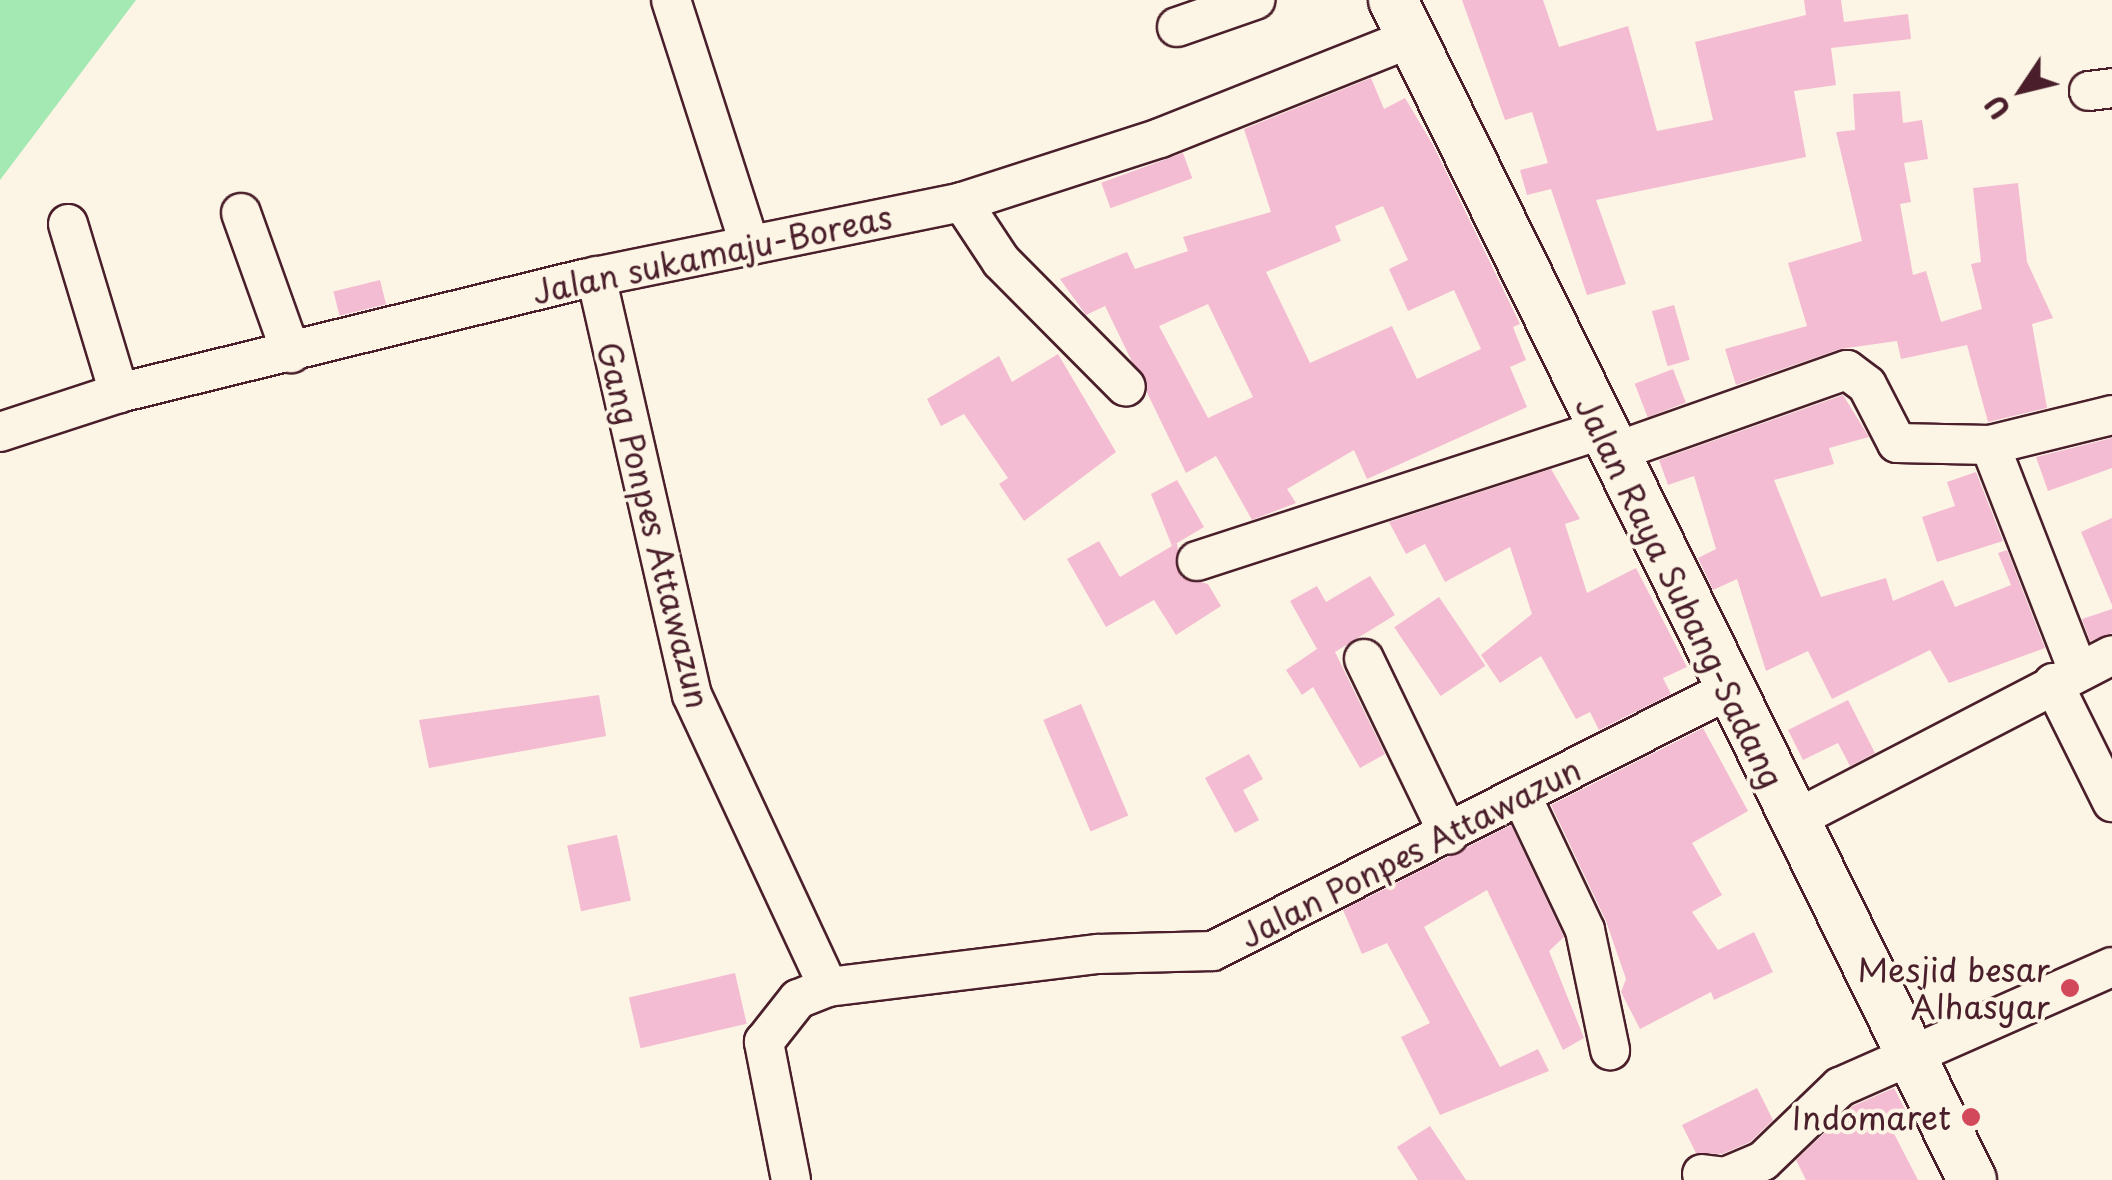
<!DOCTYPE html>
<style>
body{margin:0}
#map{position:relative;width:2112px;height:1180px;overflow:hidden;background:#fcf5e5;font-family:"Playpen Sans",sans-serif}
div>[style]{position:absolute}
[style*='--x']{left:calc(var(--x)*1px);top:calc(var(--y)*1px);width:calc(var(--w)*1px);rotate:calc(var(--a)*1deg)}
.green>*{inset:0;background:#a4e8b3}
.building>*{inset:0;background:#f4bcd2;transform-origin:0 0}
.roads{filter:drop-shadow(2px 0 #4a1f2b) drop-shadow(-2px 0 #4a1f2b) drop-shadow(0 2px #4a1f2b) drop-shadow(0 -2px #4a1f2b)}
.minor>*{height:38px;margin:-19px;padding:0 19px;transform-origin:19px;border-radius:19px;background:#fcf5e5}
.major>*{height:48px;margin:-24px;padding:0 24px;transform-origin:24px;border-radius:24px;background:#fcf5e5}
.dots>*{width:28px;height:28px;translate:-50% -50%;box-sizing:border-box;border:5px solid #fcf5e5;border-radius:50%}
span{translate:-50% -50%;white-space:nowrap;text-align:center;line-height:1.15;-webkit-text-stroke:8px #fcf5e5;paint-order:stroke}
.street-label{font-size:32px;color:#4a1f2b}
.poi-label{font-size:32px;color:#4a1f2b}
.right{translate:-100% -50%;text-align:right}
.north{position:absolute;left:1972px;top:40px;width:100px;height:100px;-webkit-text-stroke:8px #fcf5e5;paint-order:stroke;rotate:235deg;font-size:28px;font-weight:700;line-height:40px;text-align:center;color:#4a1f2b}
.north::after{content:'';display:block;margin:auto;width:35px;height:45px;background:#4a1f2b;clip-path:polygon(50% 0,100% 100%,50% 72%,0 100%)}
</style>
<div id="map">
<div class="green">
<div style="clip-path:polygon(0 0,136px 0,0 180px)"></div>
</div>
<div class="building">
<div style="clip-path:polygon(1462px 0,1543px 0,1559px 47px,1628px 26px,1657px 131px,1713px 120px,1695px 42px,1806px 15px,1804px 0,1841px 0,1844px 22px,1908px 14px,1911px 39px,1831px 48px,1836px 85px,1794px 91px,1806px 157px,1596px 200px,1626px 284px,1587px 295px,1551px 189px,1527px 195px,1520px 170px,1548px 163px,1532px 112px,1505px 120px)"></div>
<div style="clip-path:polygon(evenodd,1371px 78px,1384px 109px,1405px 98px,1433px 145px,1520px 324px,1513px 327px,1526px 360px,1510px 367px,1527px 407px,1367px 479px,1354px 450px,1287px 489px,1296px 503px,1252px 520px,1216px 456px,1186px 473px,1105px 306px,1086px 315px,1060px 279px,1127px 252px,1135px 269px,1188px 251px,1183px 237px,1271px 212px,1244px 129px,1371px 78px,1383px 206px,1408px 260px,1389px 269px,1408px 311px,1454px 290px,1481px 349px,1417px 379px,1392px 326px,1310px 363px,1266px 272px,1341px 241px,1335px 226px,1383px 206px,1371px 78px,1208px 304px,1253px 397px,1208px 418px,1159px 326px,1208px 304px)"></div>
<div style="clip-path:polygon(1900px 91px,1903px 123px,1922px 120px,1928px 159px,1904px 163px,1911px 202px,1900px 204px,1913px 275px,1926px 271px,1941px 322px,1982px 309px,1971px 264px,1981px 262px,1973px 188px,2018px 183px,2027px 262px,2053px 318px,2032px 324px,2047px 408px,1988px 422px,1967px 345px,1901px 359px,1897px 341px,1840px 349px,1736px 385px,1725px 349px,1807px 326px,1788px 263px,1862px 241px,1836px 132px,1855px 130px,1853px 94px)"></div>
<div style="left:1183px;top:153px;width:27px;height:87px;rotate:70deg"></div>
<div style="left:380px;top:280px;width:25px;height:48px;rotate:76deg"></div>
<div style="left:1674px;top:305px;width:57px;height:23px;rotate:74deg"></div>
<div style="clip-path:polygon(1058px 354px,1116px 452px,1024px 521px,999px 484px,1008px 478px,964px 414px,941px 426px,927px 399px,999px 356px,1012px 382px)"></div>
<div style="left:1673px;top:369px;width:36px;height:41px;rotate:69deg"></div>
<div style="clip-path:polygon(1843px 395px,1869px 437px,1829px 448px,1834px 464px,1774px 480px,1821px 597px,1886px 578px,1893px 601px,1943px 580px,1955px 607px,2011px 585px,1998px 553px,2007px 550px,2045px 648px,1949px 683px,1930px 650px,1832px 699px,1808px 651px,1766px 671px,1737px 579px,1713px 590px,1698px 558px,1716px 549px,1694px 476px,1668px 485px,1659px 460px)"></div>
<div style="clip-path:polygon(2112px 438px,2112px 468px,2048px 491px,2036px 457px)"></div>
<div style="clip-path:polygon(1551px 469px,1580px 519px,1565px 524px,1587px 593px,1636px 568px,1687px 667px,1663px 678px,1671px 694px,1599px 730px,1590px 712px,1576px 719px,1541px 656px,1500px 683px,1481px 655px,1532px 614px,1510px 547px,1445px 582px,1425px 544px,1406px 554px,1389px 522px)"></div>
<div style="clip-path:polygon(1976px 472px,2003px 541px,1937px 562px,1922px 517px,1955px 506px,1947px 482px)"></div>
<div style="clip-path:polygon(1177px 480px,1204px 527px,1172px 546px,1151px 494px)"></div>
<div style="clip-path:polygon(2112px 518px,2112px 605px,2081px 532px)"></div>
<div style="clip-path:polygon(1099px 541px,1120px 577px,1177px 543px,1181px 577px,1208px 584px,1221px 606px,1176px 635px,1154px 600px,1106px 627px,1067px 559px)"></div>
<div style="clip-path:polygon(1370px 576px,1395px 615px,1335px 652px,1385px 754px,1360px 768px,1313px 687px,1302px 695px,1286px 670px,1317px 649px,1290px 601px,1317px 586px,1326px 602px)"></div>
<div style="left:1439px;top:597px;width:83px;height:54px;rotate:56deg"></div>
<div style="clip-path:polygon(2112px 609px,2112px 633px,2090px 641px,2082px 619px)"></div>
<div style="clip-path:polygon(599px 695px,606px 736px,429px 768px,419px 720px)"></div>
<div style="clip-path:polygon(1848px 700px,1875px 753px,1850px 766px,1838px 743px,1803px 760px,1788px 730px)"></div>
<div style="left:1081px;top:704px;width:121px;height:41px;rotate:67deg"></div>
<div style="clip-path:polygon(1703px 728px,1748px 811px,1692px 843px,1722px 895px,1692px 912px,1718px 950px,1754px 932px,1773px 972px,1714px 1000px,1711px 992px,1640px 1029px,1621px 992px,1626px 979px,1606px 921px,1551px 805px)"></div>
<div style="clip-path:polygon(1249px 754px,1263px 779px,1243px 790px,1259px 820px,1235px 833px,1205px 778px)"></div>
<div style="clip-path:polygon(1511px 825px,1564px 937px,1549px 951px,1584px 1038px,1563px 1050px,1487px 890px,1424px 927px,1500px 1067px,1538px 1049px,1549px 1071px,1440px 1115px,1401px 1037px,1430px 1023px,1387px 943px,1362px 954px,1343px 910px)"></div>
<div style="left:617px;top:835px;width:67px;height:51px;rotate:78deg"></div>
<div style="left:735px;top:973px;width:52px;height:109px;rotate:77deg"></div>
<div style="clip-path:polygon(1757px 1088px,1773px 1120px,1750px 1142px,1722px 1154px,1696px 1153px,1682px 1125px)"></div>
<div style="clip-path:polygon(1894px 1088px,1908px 1115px,1889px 1124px,1918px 1180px,1806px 1180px,1796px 1160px,1853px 1106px)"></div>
<div style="clip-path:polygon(1430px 1126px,1466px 1180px,1418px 1180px,1397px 1147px)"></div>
</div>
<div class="roads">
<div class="minor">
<div style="--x:671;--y:0;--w:258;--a:72.2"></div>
<div style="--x:1177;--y:27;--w:83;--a:-19.1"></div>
<div style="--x:2089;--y:91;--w:23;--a:-7"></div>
<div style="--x:962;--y:202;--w:71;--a:56.5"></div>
<div style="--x:1001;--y:261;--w:177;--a:45.2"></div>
<div style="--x:241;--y:213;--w:149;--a:70.3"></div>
<div style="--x:68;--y:224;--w:177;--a:73.2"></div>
<div style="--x:596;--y:276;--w:430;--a:77.1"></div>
<div style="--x:692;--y:695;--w:322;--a:65"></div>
<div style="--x:0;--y:432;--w:125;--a:-18.1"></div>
<div style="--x:119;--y:393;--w:479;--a:-13.8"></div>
<div style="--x:584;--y:279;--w:386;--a:-11.5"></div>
<div style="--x:962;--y:202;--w:208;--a:-17.9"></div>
<div style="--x:1160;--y:138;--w:270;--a:-21.7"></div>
<div style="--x:1990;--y:445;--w:243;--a:68.7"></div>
<div style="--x:1612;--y:453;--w:249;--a:-19.5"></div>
<div style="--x:1847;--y:370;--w:25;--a:37"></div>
<div style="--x:1867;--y:385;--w:65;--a:62.7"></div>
<div style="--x:1897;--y:443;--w:93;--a:1.2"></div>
<div style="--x:1990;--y:445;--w:126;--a:-13.8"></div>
<div style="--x:1197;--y:561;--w:424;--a:-18"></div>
<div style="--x:1364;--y:659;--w:195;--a:64.2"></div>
<div style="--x:2053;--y:683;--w:133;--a:63.6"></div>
<div style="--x:1521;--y:795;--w:149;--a:64.6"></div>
<div style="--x:1585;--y:930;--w:123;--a:78.2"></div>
<div style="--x:1792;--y:821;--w:360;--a:-27.4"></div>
<div style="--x:1702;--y:1174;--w:23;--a:7"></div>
<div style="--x:1725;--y:1177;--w:41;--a:-22.8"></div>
<div style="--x:1763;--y:1161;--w:107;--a:-43.9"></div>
<div style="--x:1840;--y:1087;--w:297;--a:-23.8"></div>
<div style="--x:791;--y:1180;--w:141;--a:-101.1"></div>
<div style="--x:764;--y:1042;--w:55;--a:-51.7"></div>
<div style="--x:798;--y:999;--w:32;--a:-22"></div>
<div style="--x:828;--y:987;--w:272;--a:-7"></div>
<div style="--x:1098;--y:954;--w:115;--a:-1.5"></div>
<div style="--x:1213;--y:951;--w:577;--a:-26.88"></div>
</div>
<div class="major">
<div style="--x:1393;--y:0;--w:1314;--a:63.86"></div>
</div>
</div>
<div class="dots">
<div style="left:2070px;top:988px;background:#d1495b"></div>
<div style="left:1971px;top:1117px;background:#d1495b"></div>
</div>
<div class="street-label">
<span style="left:712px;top:254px;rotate:-12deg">Jalan sukamaju-Boreas</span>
<span style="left:654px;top:525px;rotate:76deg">Gang Ponpes Attawazun</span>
<span style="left:1680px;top:592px;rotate:64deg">Jalan Raya Subang-Sadang</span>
<span style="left:1410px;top:852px;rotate:-27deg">Jalan Ponpes Attawazun</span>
</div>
<div class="poi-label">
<span class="right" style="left:2050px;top:988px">Mesjid besar<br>Alhasyar</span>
<span class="right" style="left:1951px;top:1117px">Indomaret</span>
</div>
<div class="north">U</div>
</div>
